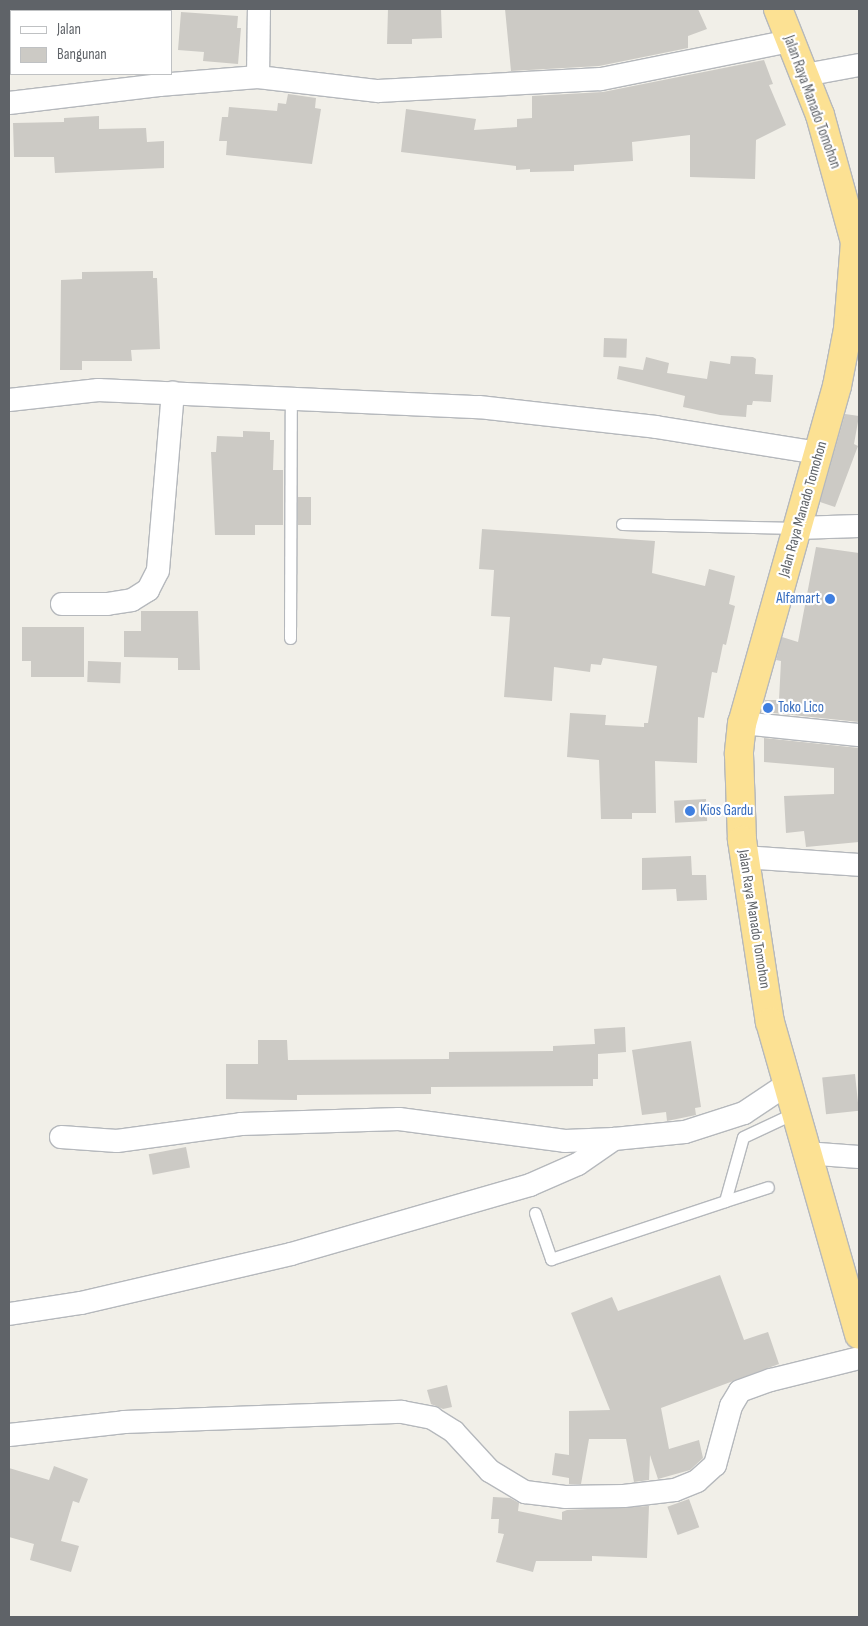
<!DOCTYPE html>
<style>
body{margin:0}
#map{position:relative;width:868px;height:1626px;overflow:hidden;background:#f1efe8;font-family:"Sofia Sans Condensed",sans-serif}
div>[style]{position:absolute}
[style*='--x']{left:calc(var(--x)*1px);top:calc(var(--y)*1px);width:calc(var(--w)*1px);rotate:calc(var(--a)*1deg)}
.building>*{inset:0;background:#cccac5;transform-origin:0 0}
.roads{filter:drop-shadow(1px 0 #b5b8bc) drop-shadow(-1px 0 #b5b8bc) drop-shadow(0 1px #b5b8bc) drop-shadow(0 -1px #b5b8bc)}
.lane>*{height:11px;margin:-5.5px;padding:0 5.5px;transform-origin:5.5px;border-radius:5.5px;background:#fff}
.street>*{height:22px;margin:-11px;padding:0 11px;transform-origin:11px;border-radius:11px;background:#fff}
.highway>*{height:28px;margin:-14px;padding:0 14px;transform-origin:14px;border-radius:14px;background:#fce193}
.dots>*{width:14px;height:14px;translate:-50% -50%;box-sizing:border-box;border:2px solid #fff;border-radius:50%}
span{translate:-50% -50%;white-space:nowrap;text-align:center;line-height:1.15;-webkit-text-stroke:4.5px #fff;paint-order:stroke}
.street-label{font-size:15px;color:#5f6368}
.shop-label{font-size:15px;color:#366cbe}
.right{translate:-100% -50%;text-align:right}
.left{translate:0 -50%;text-align:left}
.frame{position:absolute;inset:0;border:10px solid #5f6368;pointer-events:none}
.legend{position:absolute;left:10px;top:10px;width:162px;height:65px;box-sizing:border-box;background:#fff;border:1px solid #bfc1c3;margin:0;padding:6px 9px;list-style:none;font-size:15px;color:#5f6368}
.legend li{display:flex;align-items:center;gap:10px;height:25px}
.legend b{width:25px;border:1px solid #bfc1c3}
</style>
<div id="map">
<div class="building">
<div style="clip-path:polygon(388px 9px,441px 9px,442px 38px,412px 39px,412px 44px,387px 44px)"></div>
<div style="clip-path:polygon(505px 9px,698px 9px,707px 29px,688px 36px,688px 48px,599px 66px,511px 71px)"></div>
<div style="clip-path:polygon(181px 12px,238px 16px,237px 28px,241px 28px,238px 64px,203px 61px,204px 52px,178px 50px)"></div>
<div style="clip-path:polygon(764px 60px,773px 84px,769px 85px,786px 125px,756px 140px,755px 179px,690px 177px,690px 135px,632px 142px,633px 161px,574px 165px,574px 171px,530px 172px,530px 169px,516px 170px,516px 166px,401px 152px,406px 109px,476px 119px,474px 130px,517px 127px,517px 119px,532px 118px,532px 96px,603px 92px)"></div>
<div style="clip-path:polygon(288px 94px,316px 98px,315px 108px,321px 109px,312px 164px,226px 155px,227px 141px,219px 141px,222px 117px,228px 117px,229px 107px,277px 111px,278px 103px,286px 104px)"></div>
<div style="clip-path:polygon(99px 116px,99px 129px,146px 128px,147px 142px,164px 141px,164px 168px,55px 173px,54px 157px,14px 157px,13px 123px,64px 122px,64px 118px)"></div>
<div style="clip-path:polygon(153px 271px,153px 278px,157px 278px,160px 349px,131px 350px,132px 361px,82px 361px,82px 370px,60px 370px,61px 280px,82px 279px,82px 272px)"></div>
<div style="left:604px;top:338px;width:23px;height:19px;rotate:2deg"></div>
<div style="clip-path:polygon(731px 356px,753px 357px,756px 359px,755px 374px,773px 375px,771px 402px,753px 401px,752px 405px,747px 405px,746px 417px,720px 415px,683px 407px,685px 396px,617px 379px,619px 366px,643px 370px,646px 357px,669px 363px,667px 373px,707px 379px,710px 361px,730px 364px)"></div>
<div style="clip-path:polygon(845px 414px,859px 416px,854px 444px,858px 446px,835px 507px,820px 502px)"></div>
<div style="clip-path:polygon(243px 431px,270px 432px,270px 440px,274px 440px,273px 470px,283px 470px,283px 525px,255px 525px,255px 535px,215px 535px,211px 452px,216px 452px,217px 436px,243px 437px)"></div>
<div style="left:298px;top:497px;width:13px;height:28px"></div>
<div style="clip-path:polygon(482px 529px,655px 541px,652px 573px,705px 586px,709px 569px,735px 576px,729px 604px,735px 606px,726px 645px,723px 644px,717px 673px,712px 672px,704px 718px,698px 717px,697px 763px,655px 761px,656px 813px,632px 813px,632px 819px,601px 819px,599px 760px,567px 757px,570px 713px,606px 715px,605px 725px,644px 727px,644px 723px,648px 723px,657px 666px,603px 658px,601px 665px,591px 664px,590px 672px,554px 667px,552px 701px,504px 697px,510px 617px,491px 616px,494px 570px,479px 569px)"></div>
<div style="clip-path:polygon(816px 547px,859px 553px,859px 722px,764px 712px,765px 700px,779px 700px,781px 661px,776px 660px,782px 637px,798px 642px)"></div>
<div style="clip-path:polygon(141px 611px,198px 611px,200px 670px,178px 670px,178px 658px,124px 657px,124px 631px,141px 631px)"></div>
<div style="clip-path:polygon(22px 627px,84px 627px,84px 677px,31px 677px,31px 661px,22px 661px)"></div>
<div style="left:88px;top:661px;width:33px;height:21px;rotate:2deg"></div>
<div style="clip-path:polygon(764px 738px,859px 748px,859px 842px,806px 847px,804px 831px,786px 833px,784px 796px,834px 794px,834px 768px,764px 762px)"></div>
<div style="left:706px;top:799px;width:22px;height:32px;rotate:87deg"></div>
<div style="clip-path:polygon(691px 856px,692px 875px,706px 875px,707px 900px,677px 901px,676px 889px,642px 890px,642px 858px)"></div>
<div style="clip-path:polygon(625px 1027px,626px 1052px,598px 1054px,598px 1079px,593px 1079px,593px 1086px,431px 1087px,431px 1094px,297px 1095px,297px 1100px,226px 1099px,226px 1064px,258px 1064px,258px 1040px,287px 1040px,288px 1060px,449px 1059px,449px 1052px,553px 1051px,553px 1046px,595px 1044px,594px 1029px)"></div>
<div style="clip-path:polygon(691px 1041px,701px 1107px,695px 1108px,696px 1115px,667px 1121px,666px 1112px,642px 1115px,632px 1050px)"></div>
<div style="left:855px;top:1074px;width:37px;height:33px;rotate:84deg"></div>
<div style="left:186px;top:1147px;width:21px;height:38px;rotate:79deg"></div>
<div style="clip-path:polygon(720px 1275px,744px 1340px,768px 1332px,779px 1364px,661px 1408px,669px 1449px,699px 1440px,703px 1458px,690px 1470px,658px 1479px,650px 1455px,649px 1480px,634px 1482px,626px 1439px,589px 1439px,581px 1484px,569px 1484px,569px 1478px,552px 1475px,555px 1453px,569px 1455px,569px 1411px,610px 1410px,571px 1313px,612px 1297px,618px 1311px)"></div>
<div style="clip-path:polygon(447px 1385px,452px 1407px,443px 1409px,431px 1404px,427px 1390px)"></div>
<div style="clip-path:polygon(54px 1466px,88px 1479px,79px 1503px,73px 1501px,61px 1541px,79px 1546px,71px 1572px,30px 1560px,34px 1544px,9px 1537px,9px 1468px,49px 1480px)"></div>
<div style="clip-path:polygon(493px 1497px,510px 1498px,519px 1503px,518px 1511px,562px 1520px,562px 1512px,567px 1510px,649px 1506px,647px 1558px,592px 1556px,592px 1561px,536px 1561px,533px 1572px,496px 1562px,504px 1534px,498px 1533px,499px 1519px,491px 1519px)"></div>
<div style="left:689px;top:1499px;width:30px;height:23px;rotate:70deg"></div>
</div>
<div class="roads">
<div class="lane">
<div style="--x:622;--y:524;--w:175;--a:1.3"></div>
<div style="--x:290;--y:638;--w:238;--a:-89.8"></div>
<div style="--x:725;--y:1201;--w:45;--a:-18"></div>
<div style="--x:535;--y:1213;--w:49;--a:70.8"></div>
<div style="--x:551;--y:1259;--w:183;--a:-18.4"></div>
<div style="--x:725;--y:1201;--w:66;--a:-74.3"></div>
<div style="--x:743;--y:1137;--w:56;--a:-25.2"></div>
</div>
<div class="street">
<div style="--x:805;--y:75;--w:55;--a:-10.5"></div>
<div style="--x:258;--y:77;--w:68;--a:-89.2"></div>
<div style="--x:9;--y:103;--w:151;--a:-6.8"></div>
<div style="--x:159;--y:85;--w:99;--a:-4.6"></div>
<div style="--x:258;--y:77;--w:121;--a:6.7"></div>
<div style="--x:378;--y:91;--w:223;--a:-3.1"></div>
<div style="--x:601;--y:79;--w:193;--a:-11.4"></div>
<div style="--x:9;--y:400;--w:90;--a:-6.4"></div>
<div style="--x:98;--y:390;--w:381;--a:2.6"></div>
<div style="--x:479;--y:407;--w:178;--a:6.4"></div>
<div style="--x:656;--y:427;--w:165;--a:9.1"></div>
<div style="--x:797;--y:528;--w:62;--a:-1.8"></div>
<div style="--x:62;--y:604;--w:45;--a:0"></div>
<div style="--x:107;--y:604;--w:25;--a:-9"></div>
<div style="--x:132;--y:600;--w:19;--a:-32"></div>
<div style="--x:148;--y:590;--w:22;--a:-63"></div>
<div style="--x:158;--y:570;--w:178;--a:-85.2"></div>
<div style="--x:742;--y:723;--w:118;--a:5.9"></div>
<div style="--x:743;--y:857;--w:116;--a:3.9"></div>
<div style="--x:61;--y:1137;--w:56;--a:4.1"></div>
<div style="--x:117;--y:1141;--w:125;--a:-7.8"></div>
<div style="--x:241;--y:1124;--w:158;--a:-1.8"></div>
<div style="--x:399;--y:1119;--w:167;--a:7.5"></div>
<div style="--x:565;--y:1141;--w:49;--a:-2.3"></div>
<div style="--x:805;--y:1153;--w:54;--a:4.2"></div>
<div style="--x:9;--y:1314;--w:73;--a:-8.7"></div>
<div style="--x:81;--y:1303;--w:216;--a:-13.1"></div>
<div style="--x:291;--y:1254;--w:249;--a:-16.1"></div>
<div style="--x:530;--y:1185;--w:52;--a:-23.6"></div>
<div style="--x:578;--y:1164;--w:44;--a:-34.8"></div>
<div style="--x:614;--y:1139;--w:71;--a:-5.6"></div>
<div style="--x:685;--y:1132;--w:62;--a:-17.9"></div>
<div style="--x:744;--y:1113;--w:50;--a:-33.7"></div>
<div style="--x:9;--y:1435;--w:116;--a:-6.4"></div>
<div style="--x:124;--y:1422;--w:278;--a:-2.1"></div>
<div style="--x:402;--y:1412;--w:31;--a:11"></div>
<div style="--x:432;--y:1418;--w:26;--a:32"></div>
<div style="--x:454;--y:1432;--w:53;--a:47.3"></div>
<div style="--x:490;--y:1471;--w:41;--a:31"></div>
<div style="--x:525;--y:1492;--w:40;--a:7.1"></div>
<div style="--x:565;--y:1497;--w:59;--a:-1"></div>
<div style="--x:624;--y:1496;--w:51;--a:-6.7"></div>
<div style="--x:675;--y:1490;--w:24;--a:-22"></div>
<div style="--x:697;--y:1481;--w:24;--a:-42"></div>
<div style="--x:715;--y:1465;--w:61;--a:-74.8"></div>
<div style="--x:731;--y:1406;--w:17;--a:-59"></div>
<div style="--x:740;--y:1391;--w:33;--a:-20"></div>
<div style="--x:771;--y:1380;--w:91;--a:-14"></div>
</div>
<div class="highway">
<div style="--x:778;--y:9;--w:114;--a:68.4"></div>
<div style="--x:820;--y:115;--w:132;--a:74.6"></div>
<div style="--x:855;--y:242;--w:87;--a:94.6"></div>
<div style="--x:848;--y:329;--w:58;--a:100.9"></div>
<div style="--x:837;--y:386;--w:350;--a:105.7"></div>
<div style="--x:742;--y:723;--w:31;--a:96"></div>
<div style="--x:739;--y:754;--w:86;--a:88"></div>
<div style="--x:742;--y:840;--w:184;--a:81.3"></div>
<div style="--x:770;--y:1022;--w:325;--a:74.1"></div>
</div>
</div>
<div class="dots">
<div style="left:830px;top:599px;background:#3f7fe0"></div>
<div style="left:768px;top:708px;background:#3f7fe0"></div>
<div style="left:690px;top:811px;background:#3f7fe0"></div>
</div>
<div class="street-label">
<span style="left:812px;top:102px;rotate:70deg">Jalan Raya Manado Tomohon</span>
<span style="left:803px;top:509px;rotate:-74deg">Jalan Raya Manado Tomohon</span>
<span style="left:754px;top:919px;rotate:81deg">Jalan Raya Manado Tomohon</span>
</div>
<div class="shop-label">
<span class="right" style="left:820px;top:599px">Alfamart</span>
<span class="left" style="left:778px;top:708px">Toko Lico</span>
<span class="left" style="left:700px;top:811px">Kios Gardu</span>
</div>
<div class="frame"></div>
<ul class="legend">
<li><b style="height:6px;background:#fff"></b>Jalan</li>
<li><b style="height:14px;background:#cccac5"></b>Bangunan</li>
</ul>
</div>
